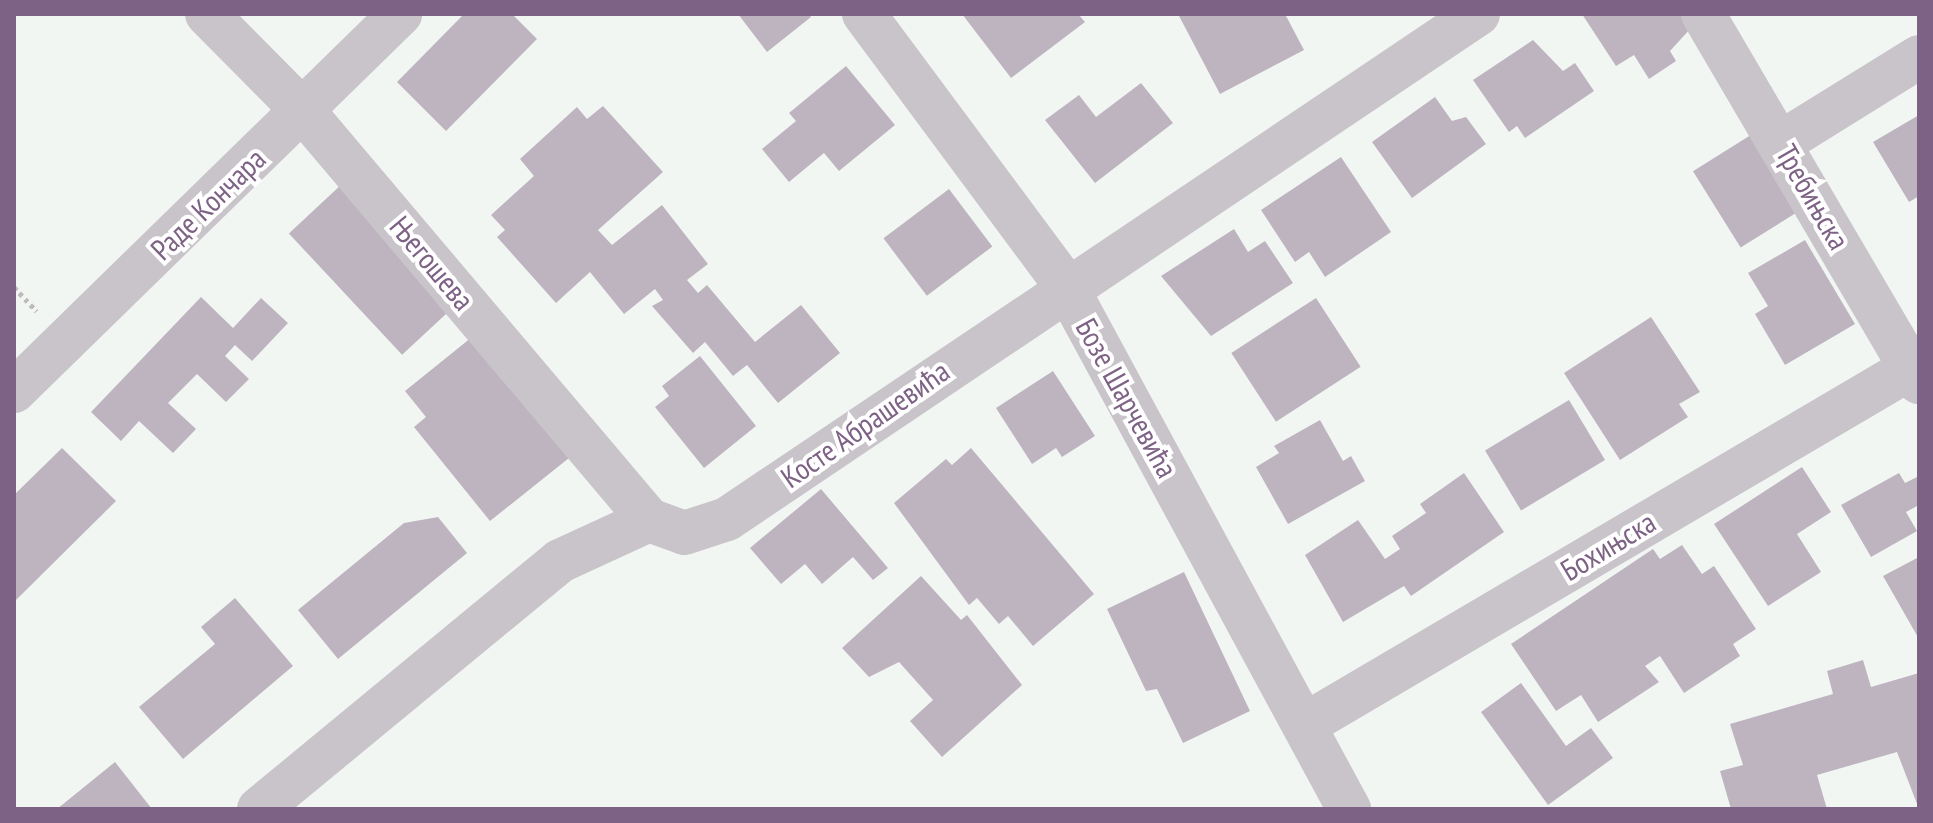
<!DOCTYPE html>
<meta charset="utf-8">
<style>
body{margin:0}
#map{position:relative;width:1933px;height:823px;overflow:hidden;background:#f2f6f3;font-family:"PT Sans Narrow",sans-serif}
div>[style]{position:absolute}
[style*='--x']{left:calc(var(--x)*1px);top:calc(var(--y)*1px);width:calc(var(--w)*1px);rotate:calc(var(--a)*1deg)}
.building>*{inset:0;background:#bdb4c0;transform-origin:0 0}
.path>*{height:5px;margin-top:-2.5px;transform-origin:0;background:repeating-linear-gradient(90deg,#bfbac0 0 4px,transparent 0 8px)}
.minor>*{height:44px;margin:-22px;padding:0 22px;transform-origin:22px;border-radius:22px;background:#c9c3ca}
span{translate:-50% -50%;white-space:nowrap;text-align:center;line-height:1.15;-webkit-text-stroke:8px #fff;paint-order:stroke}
.street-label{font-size:30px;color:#7e6285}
.frame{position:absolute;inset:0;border:16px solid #7e6285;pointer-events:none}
</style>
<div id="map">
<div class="building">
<div style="clip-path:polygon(464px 14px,512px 14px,537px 39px,446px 131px,397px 82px)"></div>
<div style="clip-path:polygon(738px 14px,809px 14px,811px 17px,767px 52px)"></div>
<div style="clip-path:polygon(962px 14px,1078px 14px,1085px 22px,1011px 78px)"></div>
<div style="clip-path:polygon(1178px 14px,1285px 14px,1304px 50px,1220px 94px)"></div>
<div style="clip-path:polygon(1582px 14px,1681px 14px,1691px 28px,1670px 51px,1676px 61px,1649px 79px,1634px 55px,1616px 66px)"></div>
<div style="clip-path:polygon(1533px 40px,1563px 71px,1575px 63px,1594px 91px,1525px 138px,1517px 126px,1509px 132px,1473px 80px)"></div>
<div style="clip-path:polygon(846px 66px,895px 125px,839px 171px,824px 153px,789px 182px,762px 149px,796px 121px,789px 113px)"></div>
<div style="clip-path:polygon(1141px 83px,1173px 123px,1095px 183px,1045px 120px,1079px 95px,1096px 117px)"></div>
<div style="clip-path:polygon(1435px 97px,1452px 121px,1466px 117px,1486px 144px,1412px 198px,1372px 142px)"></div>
<div style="clip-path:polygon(603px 106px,663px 172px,598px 230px,612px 245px,662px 205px,708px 264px,687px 280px,698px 293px,707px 285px,755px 342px,801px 305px,840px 353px,778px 403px,747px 365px,733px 376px,705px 342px,693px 353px,652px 306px,663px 300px,655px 289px,624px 314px,590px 272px,556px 303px,497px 237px,505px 230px,491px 215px,534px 176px,520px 159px,577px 107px,587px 119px)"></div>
<div style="clip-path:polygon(1919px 115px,1919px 196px,1909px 202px,1873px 142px)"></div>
<div style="left:1754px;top:133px;width:90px;height:72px;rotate:58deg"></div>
<div style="clip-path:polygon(1341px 157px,1391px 232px,1325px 277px,1309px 252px,1295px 262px,1261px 210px)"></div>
<div style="left:343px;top:183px;width:166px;height:74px;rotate:47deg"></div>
<div style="left:949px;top:189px;width:72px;height:82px;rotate:53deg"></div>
<div style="clip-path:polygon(1234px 229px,1248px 252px,1265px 241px,1293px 283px,1211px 336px,1161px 276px)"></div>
<div style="clip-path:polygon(1805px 240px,1855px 324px,1785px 365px,1755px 314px,1768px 306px,1748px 273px)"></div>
<div style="clip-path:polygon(201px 297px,233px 328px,261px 298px,288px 323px,252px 361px,235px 345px,225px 356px,249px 379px,226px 402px,197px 374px,168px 403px,196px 429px,173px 453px,139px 421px,121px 441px,91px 412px)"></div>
<div style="left:1316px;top:298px;width:82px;height:101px;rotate:57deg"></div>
<div style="clip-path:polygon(1651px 317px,1700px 392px,1679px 404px,1688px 417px,1620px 460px,1564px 373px)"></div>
<div style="clip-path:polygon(472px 337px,569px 458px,490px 521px,414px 427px,426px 417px,405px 391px)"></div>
<div style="clip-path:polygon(700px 356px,756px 426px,704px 468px,655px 407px,669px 396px,662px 386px)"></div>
<div style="clip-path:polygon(1053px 371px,1095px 436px,1062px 457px,1056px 448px,1032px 464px,996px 408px)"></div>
<div style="left:1569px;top:400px;width:70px;height:98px;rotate:59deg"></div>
<div style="clip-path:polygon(1320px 420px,1343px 461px,1351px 456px,1365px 481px,1288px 524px,1256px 467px,1279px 453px,1274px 446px)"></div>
<div style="clip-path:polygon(62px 448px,116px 501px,14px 602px,14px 495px)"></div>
<div style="clip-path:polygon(971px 448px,1094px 594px,1033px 646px,1008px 616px,999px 624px,977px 598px,969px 605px,894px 503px,946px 459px,952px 465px)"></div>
<div style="clip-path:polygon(1802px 467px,1831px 512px,1797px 534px,1821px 572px,1768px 606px,1714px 524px)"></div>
<div style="clip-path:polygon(1464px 473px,1504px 532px,1411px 596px,1404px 586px,1343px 622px,1305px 555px,1358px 520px,1385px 559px,1400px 549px,1392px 536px,1426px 513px,1420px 504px)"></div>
<div style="clip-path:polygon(1899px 473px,1905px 483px,1919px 476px,1919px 505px,1906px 512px,1917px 531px,1871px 557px,1841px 505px)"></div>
<div style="clip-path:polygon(821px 489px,888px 568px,873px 580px,853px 557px,822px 584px,805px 564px,781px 584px,750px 548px)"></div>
<div style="clip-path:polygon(438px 517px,467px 553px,338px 659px,298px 610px,404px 523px)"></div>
<div style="clip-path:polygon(1682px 545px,1702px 574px,1714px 566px,1756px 629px,1733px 644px,1740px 656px,1684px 693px,1660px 656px,1645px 666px,1659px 682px,1598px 722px,1581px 695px,1556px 711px,1511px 644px,1653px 549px,1660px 559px)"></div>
<div style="clip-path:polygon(1919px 557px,1919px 639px,1883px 576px)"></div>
<div style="clip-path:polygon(1184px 572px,1250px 711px,1183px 743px,1157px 689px,1146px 691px,1107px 609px)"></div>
<div style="clip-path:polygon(921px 576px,961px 620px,967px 615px,1022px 685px,942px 757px,910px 721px,933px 700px,899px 662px,869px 677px,842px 648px)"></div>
<div style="clip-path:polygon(235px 598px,293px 666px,183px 759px,139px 707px,215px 644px,201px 627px)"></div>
<div style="clip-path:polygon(1863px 660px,1871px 687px,1919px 673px,1919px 809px,1897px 752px,1817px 775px,1827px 809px,1731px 809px,1720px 771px,1743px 765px,1730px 724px,1833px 694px,1827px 671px)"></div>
<div style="clip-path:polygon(1521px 683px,1566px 746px,1591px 728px,1613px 758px,1548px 805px,1481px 712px)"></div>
<div style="clip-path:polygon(115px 762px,152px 809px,57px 809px)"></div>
</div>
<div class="path">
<div style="--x:14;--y:287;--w:33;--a:47"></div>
</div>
<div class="minor">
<div style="--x:207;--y:14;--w:138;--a:45.3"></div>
<div style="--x:304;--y:112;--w:534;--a:49.78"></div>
<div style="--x:864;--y:14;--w:339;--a:53.4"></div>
<div style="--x:1066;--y:286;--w:595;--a:61.58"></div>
<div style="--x:1703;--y:14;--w:427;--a:59.6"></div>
<div style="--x:1782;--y:142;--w:161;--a:-31.8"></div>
<div style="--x:14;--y:391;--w:540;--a:-44.32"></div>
<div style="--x:1306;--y:724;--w:702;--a:-30.47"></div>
<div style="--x:259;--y:809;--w:390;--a:-39.5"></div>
<div style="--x:560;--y:561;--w:98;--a:-24.7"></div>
<div style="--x:649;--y:520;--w:37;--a:20"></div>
<div style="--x:684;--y:533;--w:45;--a:-18"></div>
<div style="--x:727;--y:519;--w:905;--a:-33.92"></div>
</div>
<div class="street-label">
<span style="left:1813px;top:197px;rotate:60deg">Требињска</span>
<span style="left:208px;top:204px;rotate:-44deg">Раде Кончара</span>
<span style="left:432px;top:263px;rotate:50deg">Његошева</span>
<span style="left:1127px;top:398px;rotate:61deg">Бозе Шарчевића</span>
<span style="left:865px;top:424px;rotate:-35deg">Косте Абрашевића</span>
<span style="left:1608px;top:546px;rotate:-31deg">Бохињска</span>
</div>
<div class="frame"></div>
</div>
